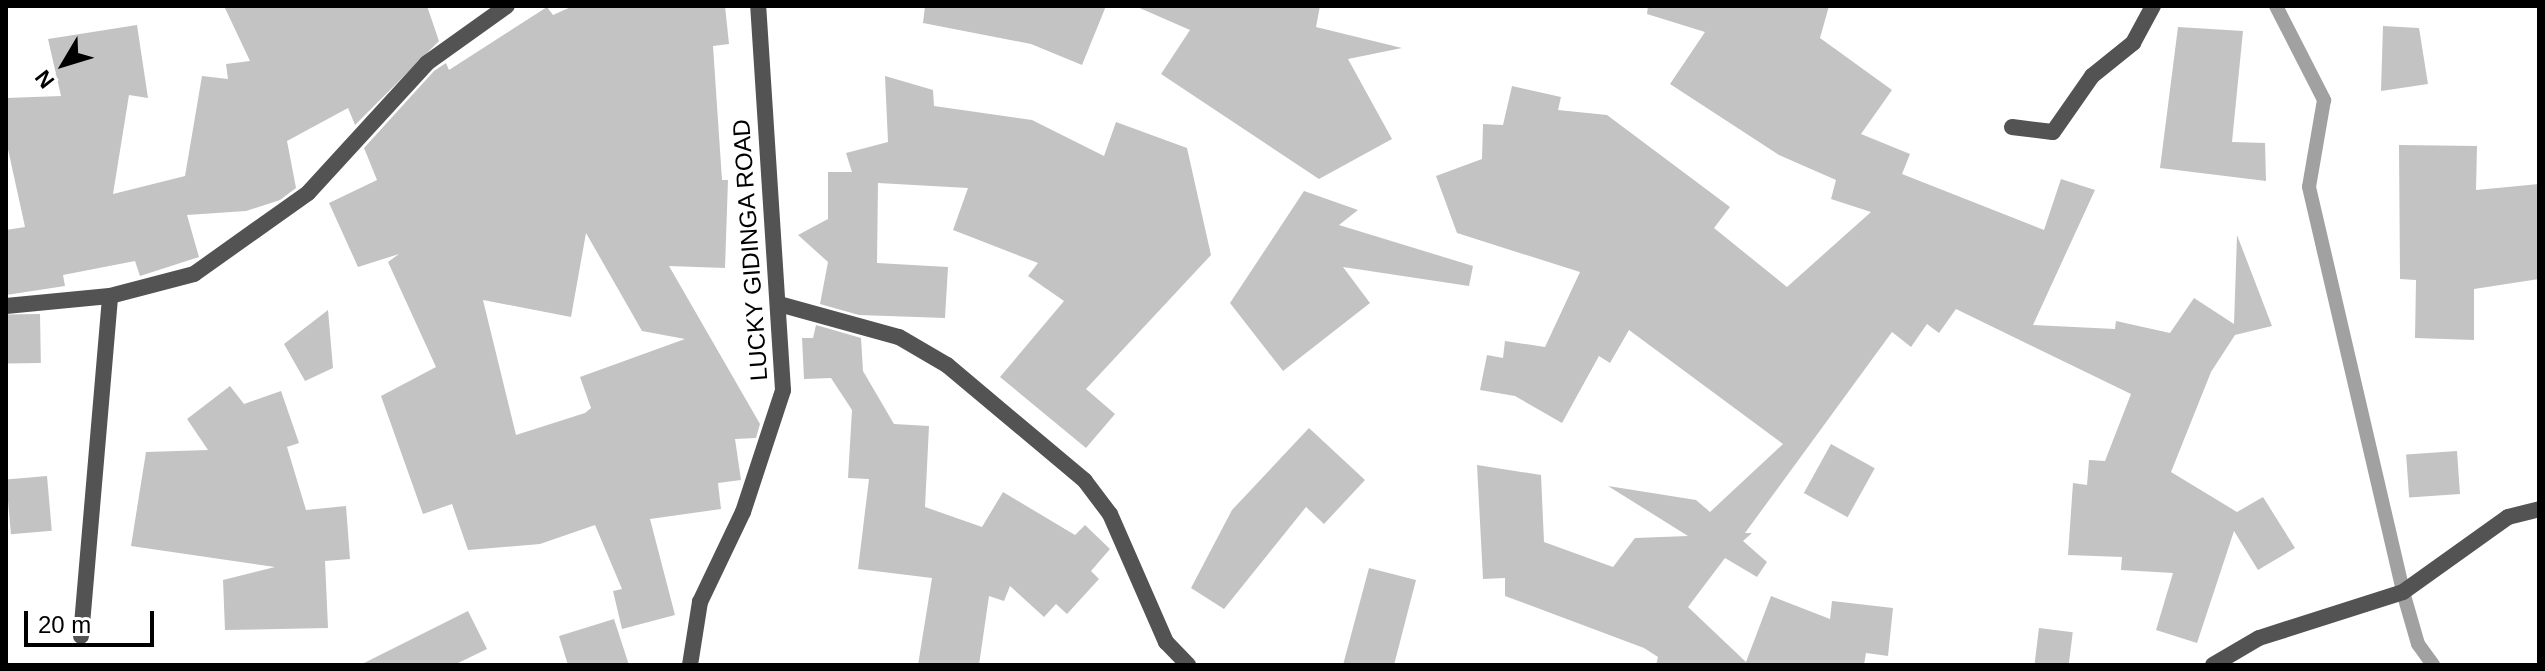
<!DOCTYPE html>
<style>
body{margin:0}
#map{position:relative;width:2545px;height:671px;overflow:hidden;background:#fff;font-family:Helvetica,sans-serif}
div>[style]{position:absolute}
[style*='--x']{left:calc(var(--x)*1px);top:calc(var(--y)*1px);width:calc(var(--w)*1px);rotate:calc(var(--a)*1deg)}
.stream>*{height:14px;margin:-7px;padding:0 7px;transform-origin:7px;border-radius:7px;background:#a1a1a1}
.building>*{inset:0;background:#c3c3c3;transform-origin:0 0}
.minor>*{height:16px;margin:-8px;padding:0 8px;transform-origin:8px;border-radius:8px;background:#535353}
span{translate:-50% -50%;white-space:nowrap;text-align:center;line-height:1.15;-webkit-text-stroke:7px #fff;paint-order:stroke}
.street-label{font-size:24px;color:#000}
.frame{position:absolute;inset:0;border:8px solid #000;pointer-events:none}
.north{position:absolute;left:24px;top:24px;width:80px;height:80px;-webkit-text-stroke:6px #fff;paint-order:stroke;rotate:232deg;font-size:22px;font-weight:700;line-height:32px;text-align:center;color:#000}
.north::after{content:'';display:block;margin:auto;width:28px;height:36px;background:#000;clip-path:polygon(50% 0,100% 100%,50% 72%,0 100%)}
.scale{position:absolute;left:24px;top:611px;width:130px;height:36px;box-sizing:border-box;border:4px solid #000;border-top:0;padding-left:10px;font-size:24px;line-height:28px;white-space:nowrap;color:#000;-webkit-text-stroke:6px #fff;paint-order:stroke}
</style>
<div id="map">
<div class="stream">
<div style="--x:2276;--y:6;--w:106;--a:62.9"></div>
<div style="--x:2324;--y:100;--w:88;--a:99.8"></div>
<div style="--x:2309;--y:187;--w:416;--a:76.9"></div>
<div style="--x:2403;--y:592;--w:54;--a:73.9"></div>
<div style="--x:2418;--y:644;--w:26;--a:54"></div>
</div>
<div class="building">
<div style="clip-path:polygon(224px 6px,427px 6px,439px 41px,355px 125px,348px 108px,287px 141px,296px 188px,280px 200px,246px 211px,187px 215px,199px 257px,140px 276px,135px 261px,63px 275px,65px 286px,6px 295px,6px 230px,25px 227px,6px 140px,6px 98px,61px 96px,48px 39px,137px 25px,148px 98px,129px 95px,113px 194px,185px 176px,202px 76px,228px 79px,226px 64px,250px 61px)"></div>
<div style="clip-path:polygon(evenodd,573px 6px,725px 6px,729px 44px,713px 46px,722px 180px,728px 180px,725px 268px,669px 266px,760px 424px,756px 438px,735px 439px,741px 480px,718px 483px,721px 509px,650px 519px,675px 615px,622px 629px,613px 591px,622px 589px,595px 525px,540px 544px,468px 550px,452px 504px,423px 514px,381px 396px,436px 367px,388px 262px,399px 254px,358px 267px,329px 203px,377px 180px,364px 148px,434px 71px,446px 63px,449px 70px,547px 7px,553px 15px,573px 6px,586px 233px,642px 331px,685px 339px,580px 377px,591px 408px,585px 413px,516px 435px,483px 300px,571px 317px,586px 233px)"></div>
<div style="clip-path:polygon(925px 6px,1106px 6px,1082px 65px,1031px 44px,923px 23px)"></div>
<div style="clip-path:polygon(1135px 6px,1320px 6px,1316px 27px,1402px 48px,1348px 59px,1392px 139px,1319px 179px,1161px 74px,1190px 30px)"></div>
<div style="clip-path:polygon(1648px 6px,1829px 6px,1820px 38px,1892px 90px,1861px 134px,1910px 154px,1902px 174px,2044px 230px,2061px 179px,2095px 190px,2033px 325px,2115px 329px,2116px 321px,2170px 333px,2194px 298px,2234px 324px,2237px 235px,2272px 326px,2235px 335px,2211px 372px,2171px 472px,2237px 512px,2263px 497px,2295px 548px,2258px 570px,2234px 531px,2197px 643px,2156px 630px,2173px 573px,2121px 570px,2122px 557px,2068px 555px,2073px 483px,2087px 485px,2089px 460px,2105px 461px,2131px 394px,1956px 309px,1939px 333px,1927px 324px,1911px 347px,1892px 332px,1745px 533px,1752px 533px,1743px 541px,1767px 562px,1757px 577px,1725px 558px,1688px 607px,1746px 662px,1771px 596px,1830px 619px,1832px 601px,1893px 608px,1888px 656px,1866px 653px,1864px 665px,1656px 665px,1658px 657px,1644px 648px,1505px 596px,1505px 578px,1483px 579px,1477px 465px,1541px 475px,1544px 542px,1613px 567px,1635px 538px,1688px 536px,1608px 486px,1696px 500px,1710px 512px,1783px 444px,1629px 330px,1610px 363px,1599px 356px,1562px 423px,1515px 396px,1480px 390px,1487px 355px,1503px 358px,1505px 341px,1545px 347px,1580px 272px,1457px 233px,1436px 176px,1482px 159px,1483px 124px,1503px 125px,1512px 86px,1561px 97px,1558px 110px,1607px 115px,1730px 207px,1714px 228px,1787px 287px,1871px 212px,1831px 199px,1836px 180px,1779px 155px,1670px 84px,1705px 32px,1647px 14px)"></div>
<div style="clip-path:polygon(2383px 26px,2419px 28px,2428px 84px,2381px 91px)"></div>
<div style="clip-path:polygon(2178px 27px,2243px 31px,2232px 142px,2265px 143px,2266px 181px,2160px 168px)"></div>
<div style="clip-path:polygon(885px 76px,933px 90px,934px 106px,1032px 120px,1104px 156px,1116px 122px,1187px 148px,1211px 255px,1086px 389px,1115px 414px,1086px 448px,1000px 377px,1064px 301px,1028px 276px,1038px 263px,953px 230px,968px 188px,878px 183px,877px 263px,948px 267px,945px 318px,859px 315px,820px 304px,828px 262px,798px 235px,828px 219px,828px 172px,852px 172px,846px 153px,888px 142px)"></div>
<div style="clip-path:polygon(2399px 145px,2477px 146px,2476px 190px,2539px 184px,2539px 279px,2474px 289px,2474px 340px,2415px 338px,2416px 280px,2400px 279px)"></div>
<div style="clip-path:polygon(1304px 191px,1358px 210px,1339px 225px,1473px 266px,1469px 286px,1343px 267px,1370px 303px,1283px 371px,1230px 303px)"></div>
<div style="clip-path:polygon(328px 310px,333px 368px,305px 381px,284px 344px)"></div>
<div style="left:40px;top:314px;width:49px;height:34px;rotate:89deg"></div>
<div style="clip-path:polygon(816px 325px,861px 338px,863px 371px,894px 424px,929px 426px,925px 507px,982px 527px,1003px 492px,1075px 535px,1085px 525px,1110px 549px,1091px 571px,1099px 579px,1067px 614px,1056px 604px,1044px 617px,1010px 586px,1004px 601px,989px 596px,979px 665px,918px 665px,932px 578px,858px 569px,869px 479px,848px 478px,852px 410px,831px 378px,804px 379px,802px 338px,813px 338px)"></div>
<div style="clip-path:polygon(230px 386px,244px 404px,281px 391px,299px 443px,287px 447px,306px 510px,346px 506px,350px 559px,325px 561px,328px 628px,225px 630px,223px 580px,275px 567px,131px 546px,146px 452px,208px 450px,187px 419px)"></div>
<div style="clip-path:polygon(1309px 428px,1365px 480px,1324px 524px,1306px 507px,1224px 609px,1191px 588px,1232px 510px)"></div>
<div style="left:1831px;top:444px;width:50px;height:56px;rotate:29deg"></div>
<div style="left:2457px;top:451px;width:43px;height:51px;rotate:86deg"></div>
<div style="left:47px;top:476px;width:55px;height:41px;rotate:85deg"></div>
<div style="clip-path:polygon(1369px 568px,1416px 580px,1394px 665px,1343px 665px)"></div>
<div style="clip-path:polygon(468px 611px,487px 649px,454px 665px,360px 665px)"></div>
<div style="clip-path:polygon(614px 619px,629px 665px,568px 665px,559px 636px)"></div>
<div style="left:2039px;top:628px;width:34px;height:37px;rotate:7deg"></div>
</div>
<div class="minor">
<div style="--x:2012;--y:127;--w:41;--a:7"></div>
<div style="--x:2053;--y:132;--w:68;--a:-55.1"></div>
<div style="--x:2092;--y:76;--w:53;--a:-38.8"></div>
<div style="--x:2133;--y:43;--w:42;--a:-61.6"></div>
<div style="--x:779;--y:304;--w:124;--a:15.4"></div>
<div style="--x:899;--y:337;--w:56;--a:30.3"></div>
<div style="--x:947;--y:365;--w:180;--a:40"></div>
<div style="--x:1085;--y:481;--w:41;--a:52.9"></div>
<div style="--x:1110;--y:514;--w:140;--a:66.4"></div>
<div style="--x:1166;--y:642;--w:32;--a:46"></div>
<div style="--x:6;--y:306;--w:104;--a:-5.5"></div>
<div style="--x:110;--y:296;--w:87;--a:-14.7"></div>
<div style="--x:194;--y:274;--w:140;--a:-35.4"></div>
<div style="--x:308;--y:193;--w:176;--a:-47.5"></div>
<div style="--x:427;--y:63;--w:98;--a:-35.5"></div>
<div style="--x:81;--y:636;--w:341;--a:-85.1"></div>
<div style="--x:690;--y:665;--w:64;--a:-81"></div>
<div style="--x:700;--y:602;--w:100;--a:-64.5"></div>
<div style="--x:743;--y:512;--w:128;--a:-71.8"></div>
<div style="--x:783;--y:390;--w:385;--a:-93.7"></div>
<div style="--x:2213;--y:665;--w:53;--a:-30.4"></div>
<div style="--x:2259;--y:638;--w:151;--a:-17.7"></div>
<div style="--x:2403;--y:592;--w:129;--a:-35.5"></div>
<div style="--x:2508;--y:517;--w:32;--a:-14"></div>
</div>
<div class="street-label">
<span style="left:750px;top:250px;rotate:-94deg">LUCKY GIDINGA ROAD</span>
</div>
<div class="frame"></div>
<div class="north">N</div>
<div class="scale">20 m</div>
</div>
